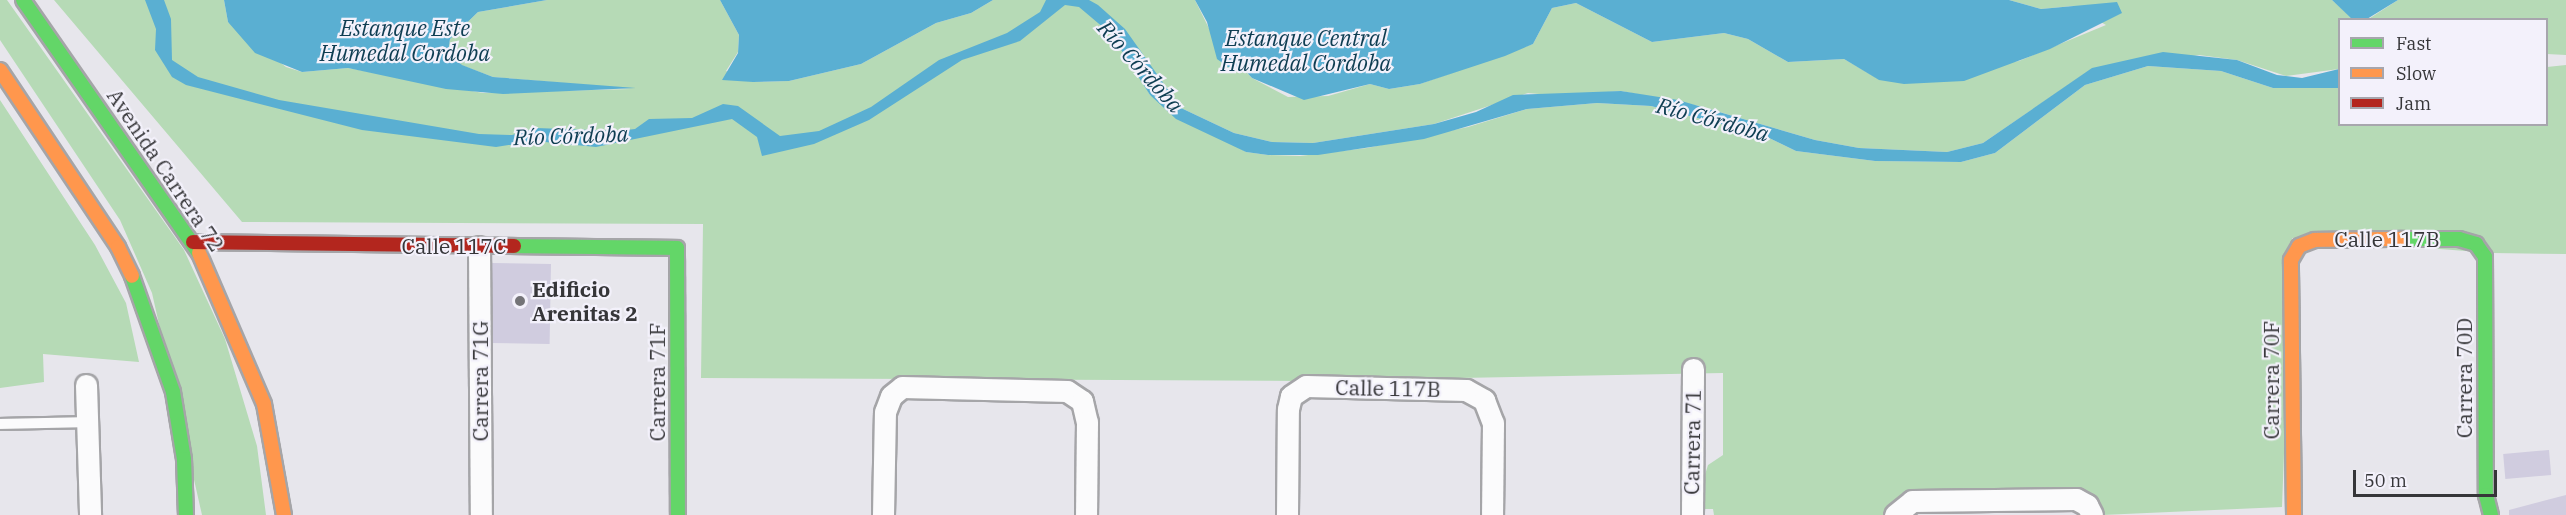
<!DOCTYPE html>
<meta charset="utf-8">
<style>
body{margin:0}
#map{position:relative;width:2566px;height:515px;overflow:hidden;background:#e7e6ec;font-family:"IBM Plex Serif",serif}
div>[style]{position:absolute}
[style*='--x']{left:calc(var(--x)*1px);top:calc(var(--y)*1px);width:calc(var(--w)*1px);rotate:calc(var(--a)*1deg)}
.green>*{inset:0;background:#b6dab6}
.water>*{inset:0;background:#5aafd2}
.building>*{inset:0;background:#d0ccdf;transform-origin:0 0}
.roads{filter:drop-shadow(2px 0 #a5a5a8) drop-shadow(-2px 0 #a5a5a8) drop-shadow(0 2px #a5a5a8) drop-shadow(0 -2px #a5a5a8)}
.lane>*{height:10px;margin:-5px;padding:0 5px;transform-origin:5px;border-radius:5px;background:#fbfbfc}
.street>*{height:21px;margin:-10.5px;padding:0 10.5px;transform-origin:10.5px;border-radius:10.5px;background:#fbfbfc}
.fast>*{height:14px;margin:-7px;padding:0 7px;transform-origin:7px;border-radius:7px;background:#63d668}
.slow>*{height:14px;margin:-7px;padding:0 7px;transform-origin:7px;border-radius:7px;background:#ff974d}
.jam>*{height:14px;margin:-7px;padding:0 7px;transform-origin:7px;border-radius:7px;background:#b3261e}
.dots>*{width:16px;height:16px;translate:-50% -50%;box-sizing:border-box;border:3px solid #f3f1fb;border-radius:50%}
span{translate:-50% -50%;white-space:nowrap;text-align:center;line-height:1.15;-webkit-text-stroke:4.5px #f3f1fb;paint-order:stroke}
.street-label{font-size:21px;color:#363639}
.poi-label{font-size:21px;color:#363639;font-weight:700}
.left{translate:0 -50%;text-align:left}
.water-label{font-size:22px;color:#0e3d52;font-style:italic}
.legend{position:absolute;left:2338px;top:18px;width:210px;height:108px;box-sizing:border-box;background:#f3f1fb;border:2px solid #a7a6ad;margin:0;padding:8px 10px;list-style:none;font-size:18px;color:#363639}
.legend li{display:flex;align-items:center;gap:12px;height:30px}
.legend b{width:30px;border:2px solid #a7a6ad}
.scale{position:absolute;left:2353px;top:470px;width:144px;height:27px;box-sizing:border-box;border:3px solid #363639;border-top:0;padding-left:8px;font-size:18px;line-height:21px;white-space:nowrap;color:#363639;-webkit-text-stroke:4px #f3f1fb;paint-order:stroke}
</style>
<div id="map">
<div class="green">
<div style="clip-path:polygon(0 0,7px 0,184px 250px,225px 339px,257px 446px,266px 515px,202px 515px,152px 293px,120px 220px,0 40px)"></div>
<div style="clip-path:polygon(54px 0,224px 0,228px 22px,286px 67px,302px 72px,348px 68px,483px 93px,631px 89px,493px 77px,461px 65px,448px 53px,450px 39px,478px 12px,547px 0,720px 0,739px 35px,738px 52px,726px 71px,753px 82px,789px 81px,861px 64px,936px 23px,971px 13px,993px 0,1195px 0,1228px 67px,1242px 67px,1252px 78px,1288px 97px,1328px 96px,1370px 84px,1389px 89px,1420px 84px,1533px 44px,1552px 8px,1576px 3px,1652px 42px,1724px 33px,1748px 39px,1788px 62px,1844px 59px,1880px 80px,2019px 61px,2106px 25px,2073px 6px,2041px 9px,2009px 0,2332px 0,2353px 19px,2340px 20px,2339px 69px,2286px 76px,2237px 60px,2199px 55px,2083px 75px,1983px 143px,1947px 152px,1859px 148px,1815px 140px,1699px 106px,1621px 91px,1560px 96px,1528px 93px,1434px 124px,1313px 143px,1272px 142px,1234px 133px,1181px 108px,1149px 64px,1144px 84px,1150px 95px,1246px 152px,1268px 155px,1300px 156px,1367px 148px,1468px 127px,1527px 109px,1597px 103px,1651px 106px,1763px 135px,1796px 151px,1875px 161px,1961px 162px,1995px 153px,2085px 85px,2148px 66px,2221px 71px,2273px 88px,2339px 88px,2340px 124px,2546px 124px,2547px 67px,2566px 65px,2566px 254px,2493px 253px,2292px 238px,2282px 507px,2102px 515px,2097px 503px,1914px 495px,1888px 515px,1714px 515px,1713px 509px,1705px 509px,1704px 478px,1708px 465px,1723px 455px,1723px 373px,1298px 381px,701px 378px,703px 224px,242px 222px)"></div>
<div style="clip-path:polygon(2398px 0,2566px 0,2566px 55px,2547px 54px,2546px 20px,2367px 20px)"></div>
<div style="clip-path:polygon(0 100px,95px 245px,126px 303px,139px 362px,43px 354px,44px 382px,0 388px)"></div>
</div>
<div class="water">
<div style="clip-path:polygon(145px 0,164px 0,171px 19px,172px 60px,198px 77px,279px 100px,479px 134px,512px 135px,536px 128px,618px 131px,635px 129px,649px 119px,692px 118px,723px 104px,738px 106px,780px 136px,819px 131px,871px 107px,939px 60px,1007px 33px,1040px 12px,1046px 0,1089px 0,1098px 5px,1125px 29px,1181px 108px,1234px 133px,1272px 142px,1313px 143px,1434px 124px,1476px 112px,1513px 95px,1621px 91px,1678px 100px,1815px 140px,1859px 148px,1947px 152px,1983px 143px,2092px 68px,2163px 52px,2237px 60px,2277px 75px,2302px 78px,2339px 69px,2340px 88px,2273px 88px,2221px 71px,2148px 66px,2085px 85px,1995px 153px,1961px 162px,1875px 161px,1796px 151px,1763px 135px,1651px 106px,1597px 103px,1527px 109px,1424px 139px,1318px 155px,1268px 155px,1246px 152px,1176px 119px,1150px 95px,1111px 34px,1079px 7px,1065px 5px,1020px 41px,962px 60px,869px 120px,814px 144px,762px 156px,757px 137px,732px 119px,596px 147px,535px 141px,496px 147px,362px 130px,186px 85px,172px 77px,155px 50px,156px 29px)"></div>
<div style="clip-path:polygon(224px 0,547px 0,478px 12px,450px 39px,448px 53px,462px 65px,493px 77px,636px 88px,503px 94px,446px 89px,348px 68px,302px 72px,255px 53px,228px 22px)"></div>
<div style="clip-path:polygon(720px 0,993px 0,971px 13px,936px 23px,861px 64px,789px 81px,753px 82px,722px 80px,738px 53px,739px 35px)"></div>
<div style="clip-path:polygon(1195px 0,2009px 0,2041px 9px,2117px 2px,2122px 13px,2050px 49px,1964px 81px,1904px 84px,1879px 80px,1844px 59px,1788px 62px,1748px 39px,1724px 33px,1652px 42px,1576px 3px,1552px 8px,1533px 44px,1505px 56px,1420px 84px,1389px 89px,1370px 84px,1304px 100px,1252px 78px,1242px 67px,1228px 67px,1217px 59px,1207px 22px)"></div>
<div style="clip-path:polygon(2332px 0,2398px 0,2367px 19px,2353px 20px)"></div>
</div>
<div class="building">
<div style="left:492px;top:263px;width:59px;height:80px;rotate:1deg"></div>
<div style="left:2549px;top:450px;width:25px;height:46px;rotate:85deg"></div>
<div style="clip-path:polygon(2566px 495px,2566px 515px,2509px 515px,2509px 510px)"></div>
</div>
<div class="roads">
<div class="lane">
<div style="--x:0;--y:424;--w:87;--a:-1.3"></div>
</div>
<div class="street">
<div style="--x:479;--y:247;--w:268;--a:89.6"></div>
<div style="--x:86;--y:385;--w:130;--a:88.2"></div>
<div style="--x:883;--y:515;--w:103;--a:-88.9"></div>
<div style="--x:885;--y:412;--w:17;--a:-69"></div>
<div style="--x:891;--y:396;--w:14;--a:-39"></div>
<div style="--x:902;--y:387;--w:165;--a:1.4"></div>
<div style="--x:1067;--y:391;--w:18;--a:34"></div>
<div style="--x:1082;--y:401;--w:22;--a:77"></div>
<div style="--x:1087;--y:422;--w:93;--a:90.6"></div>
<div style="--x:1287;--y:515;--w:106;--a:-89.5"></div>
<div style="--x:1288;--y:409;--w:13;--a:-77"></div>
<div style="--x:1291;--y:396;--w:18;--a:-34"></div>
<div style="--x:1306;--y:386;--w:160;--a:1.4"></div>
<div style="--x:1466;--y:390;--w:21;--a:29"></div>
<div style="--x:1484;--y:400;--w:25;--a:69"></div>
<div style="--x:1493;--y:423;--w:92;--a:90.6"></div>
<div style="--x:1692;--y:515;--w:146;--a:-89.6"></div>
<div style="--x:1895;--y:515;--w:22;--a:-39"></div>
<div style="--x:1912;--y:501;--w:164;--a:-0.7"></div>
<div style="--x:2076;--y:499;--w:13;--a:29"></div>
<div style="--x:2087;--y:505;--w:11;--a:63"></div>
</div>
<div class="fast">
<div style="--x:23;--y:0;--w:308;--a:55.2"></div>
<div style="--x:2402;--y:239;--w:57;--a:0"></div>
<div style="--x:2459;--y:239;--w:18;--a:16"></div>
<div style="--x:2476;--y:244;--w:16;--a:55"></div>
<div style="--x:2485;--y:257;--w:238;--a:89.8"></div>
<div style="--x:2486;--y:495;--w:21;--a:76"></div>
<div style="--x:514;--y:246;--w:163;--a:0.7"></div>
<div style="--x:677;--y:248;--w:267;--a:89.8"></div>
<div style="--x:132;--y:276;--w:123;--a:70.5"></div>
<div style="--x:173;--y:392;--w:68;--a:80.7"></div>
<div style="--x:184;--y:459;--w:56;--a:88"></div>
</div>
<div class="slow">
<div style="--x:0;--y:70;--w:213;--a:56.3"></div>
<div style="--x:118;--y:247;--w:32;--a:64"></div>
<div style="--x:199;--y:253;--w:164;--a:66.7"></div>
<div style="--x:264;--y:404;--w:113;--a:79.8"></div>
<div style="--x:2294;--y:515;--w:255;--a:-90.7"></div>
<div style="--x:2291;--y:260;--w:16;--a:-60"></div>
<div style="--x:2299;--y:246;--w:17;--a:-21"></div>
<div style="--x:2315;--y:240;--w:87;--a:-0.7"></div>
</div>
<div class="jam">
<div style="--x:193;--y:242;--w:321;--a:0.7"></div>
</div>
</div>
<div class="dots">
<div style="left:520px;top:301px;background:#747478"></div>
</div>
<div class="street-label">
<span style="left:166px;top:170px;rotate:56deg">Avenida Carrera 72</span>
<span style="left:2387px;top:239px">Calle 117B</span>
<span style="left:454px;top:246px">Calle 117C</span>
<span style="left:2464px;top:378px;rotate:-90deg">Carrera 70D</span>
<span style="left:2271px;top:380px;rotate:-90deg">Carrera 70F</span>
<span style="left:480px;top:381px;rotate:-90deg">Carrera 71G</span>
<span style="left:657px;top:382px;rotate:-90deg">Carrera 71F</span>
<span style="left:1388px;top:388px;rotate:1deg">Calle 117B</span>
<span style="left:1692px;top:442px;rotate:-89deg">Carrera 71</span>
</div>
<div class="poi-label">
<span class="left" style="left:532px;top:301px">Edificio<br>Arenitas 2</span>
</div>
<div class="water-label">
<span style="left:405px;top:40px">Estanque Este<br>Humedal Cordoba</span>
<span style="left:1306px;top:50px">Estanque Central<br>Humedal Cordoba</span>
<span style="left:1141px;top:66px;rotate:48deg">Río Córdoba</span>
<span style="left:1713px;top:119px;rotate:15deg">Río Córdoba</span>
<span style="left:571px;top:135px;rotate:-2deg">Río Córdoba</span>
</div>
<ul class="legend">
<li><b style="height:8px;background:#63d668"></b>Fast</li>
<li><b style="height:8px;background:#ff974d"></b>Slow</li>
<li><b style="height:8px;background:#b3261e"></b>Jam</li>
</ul>
<div class="scale">50 m</div>
</div>
